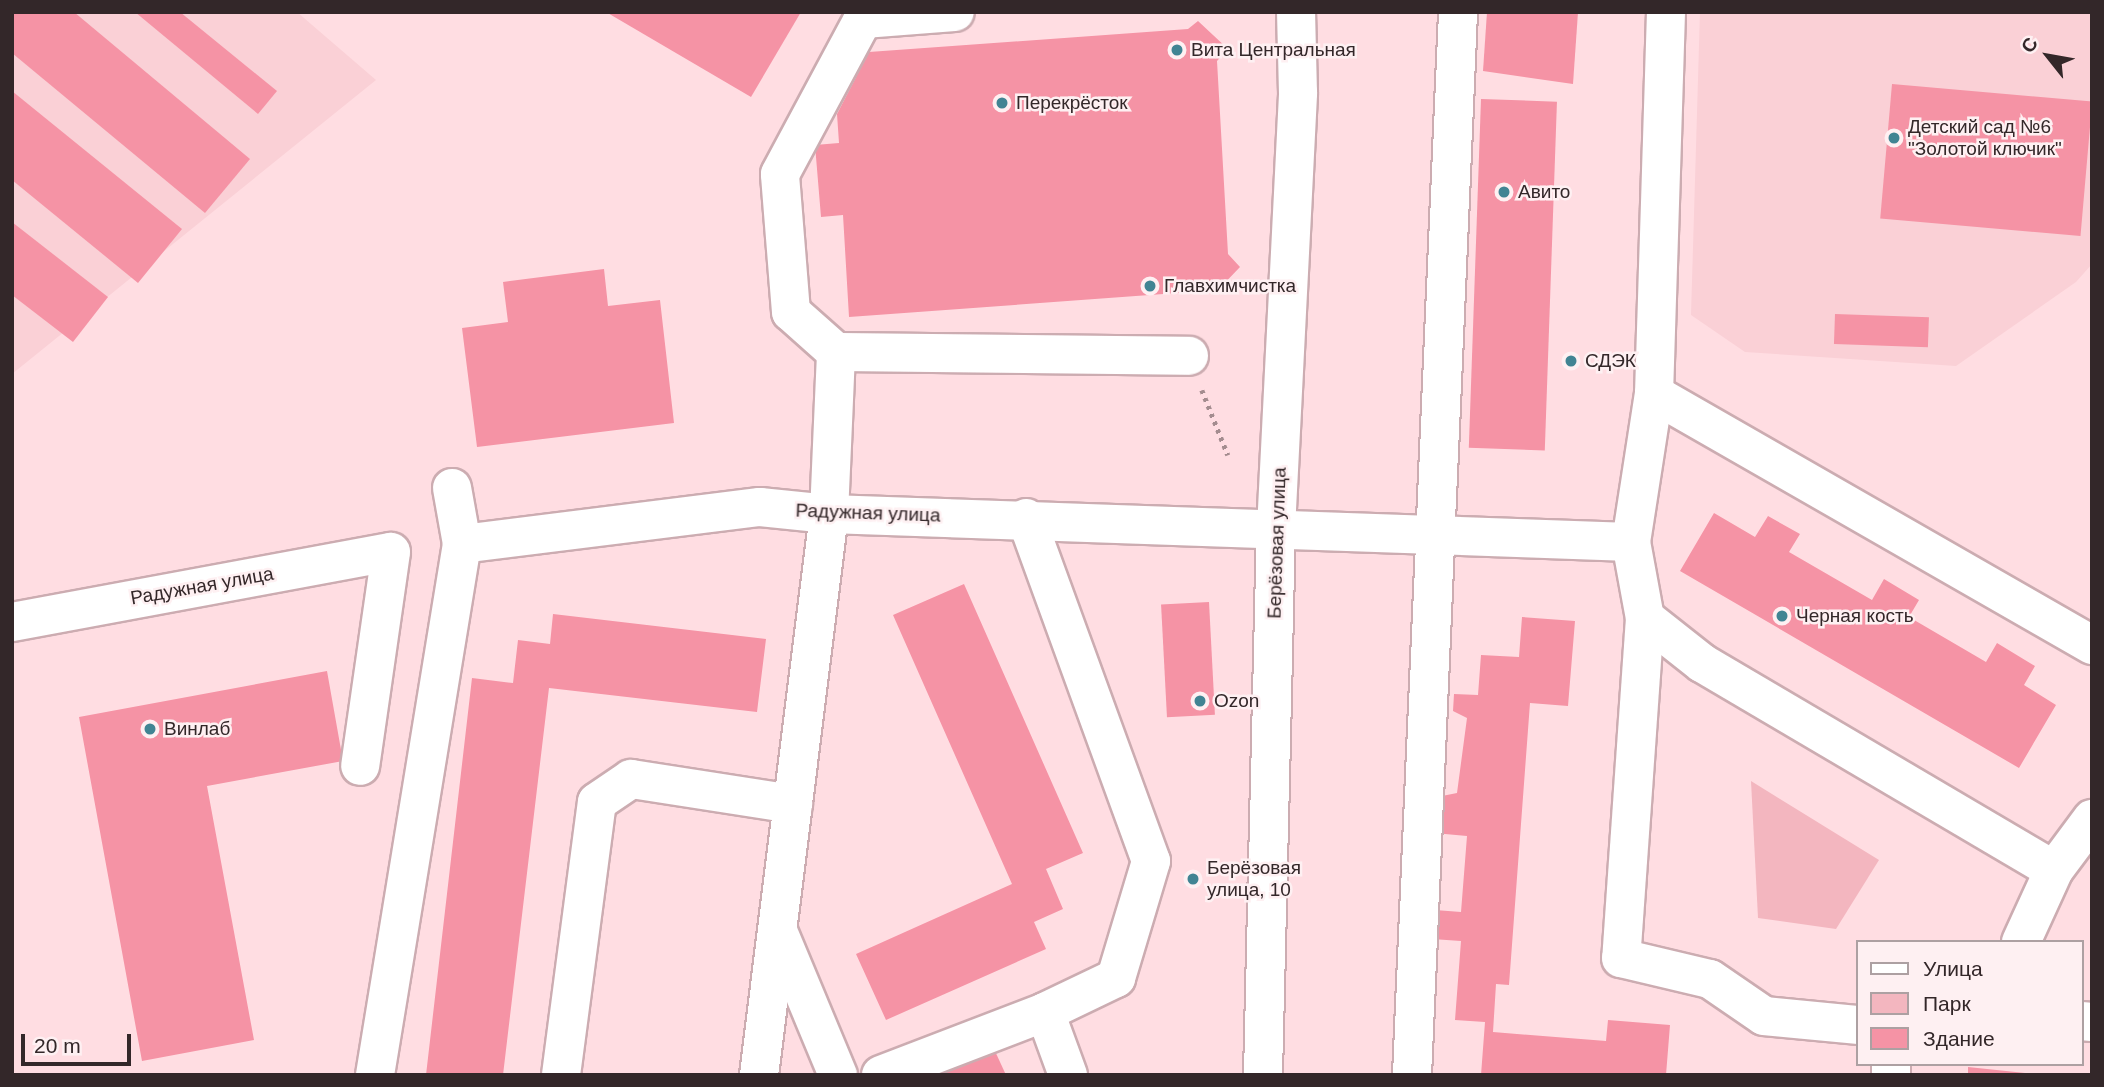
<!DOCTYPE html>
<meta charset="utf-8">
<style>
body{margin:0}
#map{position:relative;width:2104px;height:1087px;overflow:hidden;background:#ffdde2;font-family:Arial,sans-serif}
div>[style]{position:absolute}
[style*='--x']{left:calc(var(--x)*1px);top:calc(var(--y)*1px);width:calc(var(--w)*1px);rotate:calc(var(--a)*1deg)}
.built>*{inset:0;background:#fad0d6}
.green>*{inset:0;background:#f3b6bf}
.building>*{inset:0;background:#f593a5;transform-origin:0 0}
.path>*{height:4.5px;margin-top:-2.25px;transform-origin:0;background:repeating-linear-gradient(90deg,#a48c8f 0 3.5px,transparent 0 8.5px)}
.roads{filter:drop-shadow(2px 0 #ccacb1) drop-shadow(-2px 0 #ccacb1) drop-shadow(0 2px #ccacb1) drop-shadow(0 -2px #ccacb1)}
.minor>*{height:38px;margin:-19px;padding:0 19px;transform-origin:19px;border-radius:19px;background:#fff}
.dots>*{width:19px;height:19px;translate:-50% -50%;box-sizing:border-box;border:4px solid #fef0f2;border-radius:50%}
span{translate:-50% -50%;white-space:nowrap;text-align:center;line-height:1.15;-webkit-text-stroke:5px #fef0f2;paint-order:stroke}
.poi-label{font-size:19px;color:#332729}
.left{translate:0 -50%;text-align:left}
.street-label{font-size:19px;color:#332729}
.frame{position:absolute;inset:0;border:14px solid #332729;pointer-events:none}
.legend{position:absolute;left:1856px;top:940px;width:228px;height:126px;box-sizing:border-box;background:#fef0f2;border:2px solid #ada0a2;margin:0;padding:9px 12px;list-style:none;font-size:21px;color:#332729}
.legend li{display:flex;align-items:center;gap:14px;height:35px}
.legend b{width:35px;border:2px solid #ada0a2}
.north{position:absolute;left:2013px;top:21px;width:70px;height:70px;-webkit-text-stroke:5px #fef0f2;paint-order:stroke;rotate:301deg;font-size:19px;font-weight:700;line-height:28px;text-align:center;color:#332729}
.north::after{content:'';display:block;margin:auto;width:24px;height:32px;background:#332729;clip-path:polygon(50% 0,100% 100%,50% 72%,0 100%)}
.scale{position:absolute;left:21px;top:1034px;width:110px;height:32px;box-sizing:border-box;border:4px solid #332729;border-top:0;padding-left:9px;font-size:21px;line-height:24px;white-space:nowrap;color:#332729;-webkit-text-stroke:5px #fef0f2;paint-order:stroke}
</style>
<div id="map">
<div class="built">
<div style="clip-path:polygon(12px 12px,297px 12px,376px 80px,12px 374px)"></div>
<div style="clip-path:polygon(1700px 12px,2092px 12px,2092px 264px,2076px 282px,1956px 366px,1745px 352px,1691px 315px)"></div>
</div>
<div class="green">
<div style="clip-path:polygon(1751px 781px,1879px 860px,1836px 929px,1758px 918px)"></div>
</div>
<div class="building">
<div style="clip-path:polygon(12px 12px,74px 12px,250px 159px,205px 213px,12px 53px)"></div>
<div style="clip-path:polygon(135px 12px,180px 12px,277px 91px,258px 114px)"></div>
<div style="clip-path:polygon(606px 12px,801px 12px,751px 97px)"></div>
<div style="clip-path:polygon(1487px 12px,1578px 12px,1573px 84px,1483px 71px)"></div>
<div style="clip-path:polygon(1198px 21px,1228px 49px,1217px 61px,1228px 254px,1240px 267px,1218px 290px,849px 317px,843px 215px,821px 217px,815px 145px,839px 143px,837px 114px,869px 52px,1188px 29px)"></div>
<div style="left:1892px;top:84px;width:201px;height:135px;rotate:5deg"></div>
<div style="clip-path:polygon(12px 91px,182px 229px,138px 283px,12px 180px)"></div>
<div style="left:1481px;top:99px;width:76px;height:349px;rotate:2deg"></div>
<div style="clip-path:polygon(12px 222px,108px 297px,73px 342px,12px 295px)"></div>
<div style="clip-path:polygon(604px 269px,608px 306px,660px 300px,674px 423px,477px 447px,462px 328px,508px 322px,503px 282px)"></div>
<div style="left:1835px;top:314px;width:94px;height:30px;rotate:2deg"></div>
<div style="clip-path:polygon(1714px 513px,1755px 537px,1768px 516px,1800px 534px,1789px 552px,1872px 600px,1884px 579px,1919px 600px,1909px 617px,1986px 662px,1997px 643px,2035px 666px,2024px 685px,2056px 705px,2019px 768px,1680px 571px)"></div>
<div style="clip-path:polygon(964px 584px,1083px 853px,1046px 869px,1063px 909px,1034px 922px,1046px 949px,886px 1020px,856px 954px,1012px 884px,893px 615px)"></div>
<div style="left:1209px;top:602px;width:113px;height:48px;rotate:87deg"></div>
<div style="clip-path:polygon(553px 614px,766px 639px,757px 712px,549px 688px,503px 1075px,426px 1075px,472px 678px,513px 683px,518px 640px,550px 644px)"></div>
<div style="clip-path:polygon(1522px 617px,1575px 621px,1568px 706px,1530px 703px,1509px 985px,1496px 984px,1493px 1032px,1606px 1041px,1608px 1020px,1670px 1025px,1666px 1075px,1481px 1075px,1485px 1022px,1455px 1020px,1461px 941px,1432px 939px,1435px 910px,1461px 912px,1467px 836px,1434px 833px,1437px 797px,1457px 793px,1467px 718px,1453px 711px,1454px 694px,1478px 695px,1481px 655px,1519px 657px)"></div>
<div style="clip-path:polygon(327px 671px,343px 761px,207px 786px,254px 1040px,142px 1061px,79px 717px)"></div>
<div style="clip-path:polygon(994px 1049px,1006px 1075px,937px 1075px)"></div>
<div style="clip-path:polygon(1968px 1067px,2025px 1073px,2025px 1075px,1968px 1075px)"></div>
</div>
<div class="path">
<div style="--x:1202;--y:390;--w:70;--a:68.2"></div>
</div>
<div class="roads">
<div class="minor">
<div style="--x:836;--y:352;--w:353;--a:0.6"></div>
<div style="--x:1654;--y:394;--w:382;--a:-88.2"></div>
<div style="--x:1631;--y:542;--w:77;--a:79.6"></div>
<div style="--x:1645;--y:618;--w:73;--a:38.3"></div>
<div style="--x:1702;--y:663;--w:408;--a:30.5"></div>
<div style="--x:462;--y:544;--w:300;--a:-7.1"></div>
<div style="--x:760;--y:507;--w:69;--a:5.8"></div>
<div style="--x:829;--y:514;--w:802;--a:2"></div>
<div style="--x:1631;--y:542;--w:150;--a:-81.2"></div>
<div style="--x:1654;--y:394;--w:505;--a:29.82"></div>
<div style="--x:1645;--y:618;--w:341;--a:94"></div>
<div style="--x:1621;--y:958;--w:91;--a:13.3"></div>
<div style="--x:1710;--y:979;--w:65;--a:34.4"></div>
<div style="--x:1764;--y:1016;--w:93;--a:5.5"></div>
<div style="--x:12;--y:622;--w:385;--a:-10.5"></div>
<div style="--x:391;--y:552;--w:216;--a:98.2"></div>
<div style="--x:778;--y:931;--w:156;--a:67.4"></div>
<div style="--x:2021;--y:942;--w:79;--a:-65.4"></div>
<div style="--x:2054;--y:870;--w:64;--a:-53.3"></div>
<div style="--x:1045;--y:1012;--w:67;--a:69.9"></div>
<div style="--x:2081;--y:1021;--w:11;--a:5"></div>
<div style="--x:375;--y:1075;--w:538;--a:-80.7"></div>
<div style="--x:462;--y:544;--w:57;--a:-100.1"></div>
<div style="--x:561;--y:1075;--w:275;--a:-82.5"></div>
<div style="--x:597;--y:802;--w:41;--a:-34.1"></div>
<div style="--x:631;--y:779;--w:164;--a:8.8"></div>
<div style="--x:759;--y:1075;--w:565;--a:-82.89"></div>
<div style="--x:829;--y:514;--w:162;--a:-87.5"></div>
<div style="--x:836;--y:352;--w:60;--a:-138.4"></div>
<div style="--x:791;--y:312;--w:138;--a:-94.6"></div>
<div style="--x:780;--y:174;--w:176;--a:-61.8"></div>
<div style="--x:863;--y:19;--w:92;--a:-4.4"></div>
<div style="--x:881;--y:1075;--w:176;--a:-21"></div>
<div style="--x:1045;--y:1012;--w:79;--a:-25.6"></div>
<div style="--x:1116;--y:978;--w:122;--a:-73.3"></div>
<div style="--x:1151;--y:861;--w:365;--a:-110"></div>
<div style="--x:1263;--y:1075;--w:546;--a:-88.64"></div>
<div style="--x:1276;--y:529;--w:437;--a:-87.1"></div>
<div style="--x:1298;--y:93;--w:81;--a:-91.4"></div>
<div style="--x:1412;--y:1075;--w:1064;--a:-87.52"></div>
<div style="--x:1891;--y:1075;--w:11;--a:-90"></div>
</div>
</div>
<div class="dots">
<div style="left:1177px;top:50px;background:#418493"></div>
<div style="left:1002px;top:103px;background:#418493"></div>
<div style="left:1894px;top:138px;background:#418493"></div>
<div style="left:1504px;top:192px;background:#418493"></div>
<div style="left:1150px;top:286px;background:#418493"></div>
<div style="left:1571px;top:361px;background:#418493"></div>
<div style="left:1782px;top:616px;background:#418493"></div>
<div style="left:1200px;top:701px;background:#418493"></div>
<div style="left:150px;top:729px;background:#418493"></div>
<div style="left:1193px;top:879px;background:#418493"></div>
</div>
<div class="poi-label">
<span class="left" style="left:1191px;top:50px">Вита Центральная</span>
<span class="left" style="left:1016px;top:103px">Перекрёсток</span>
<span class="left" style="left:1908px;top:138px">Детский сад №6<br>"Золотой ключик"</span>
<span class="left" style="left:1518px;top:192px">Авито</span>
<span class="left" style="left:1164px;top:286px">Главхимчистка</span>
<span class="left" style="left:1585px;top:361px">СДЭК</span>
<span class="left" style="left:1796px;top:616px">Черная кость</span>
<span class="left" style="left:1214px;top:701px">Ozon</span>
<span class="left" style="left:164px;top:729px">Винлаб</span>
<span class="left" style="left:1207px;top:879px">Берёзовая<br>улица, 10</span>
</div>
<div class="street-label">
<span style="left:868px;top:513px;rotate:2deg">Радужная улица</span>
<span style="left:1277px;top:543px;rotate:-88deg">Берёзовая улица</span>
<span style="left:202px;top:586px;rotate:-10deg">Радужная улица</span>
</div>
<div class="frame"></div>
<ul class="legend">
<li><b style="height:9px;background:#fff"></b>Улица</li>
<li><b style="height:19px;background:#f3b6bf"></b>Парк</li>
<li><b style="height:19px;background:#f593a5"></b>Здание</li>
</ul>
<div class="north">С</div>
<div class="scale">20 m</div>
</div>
